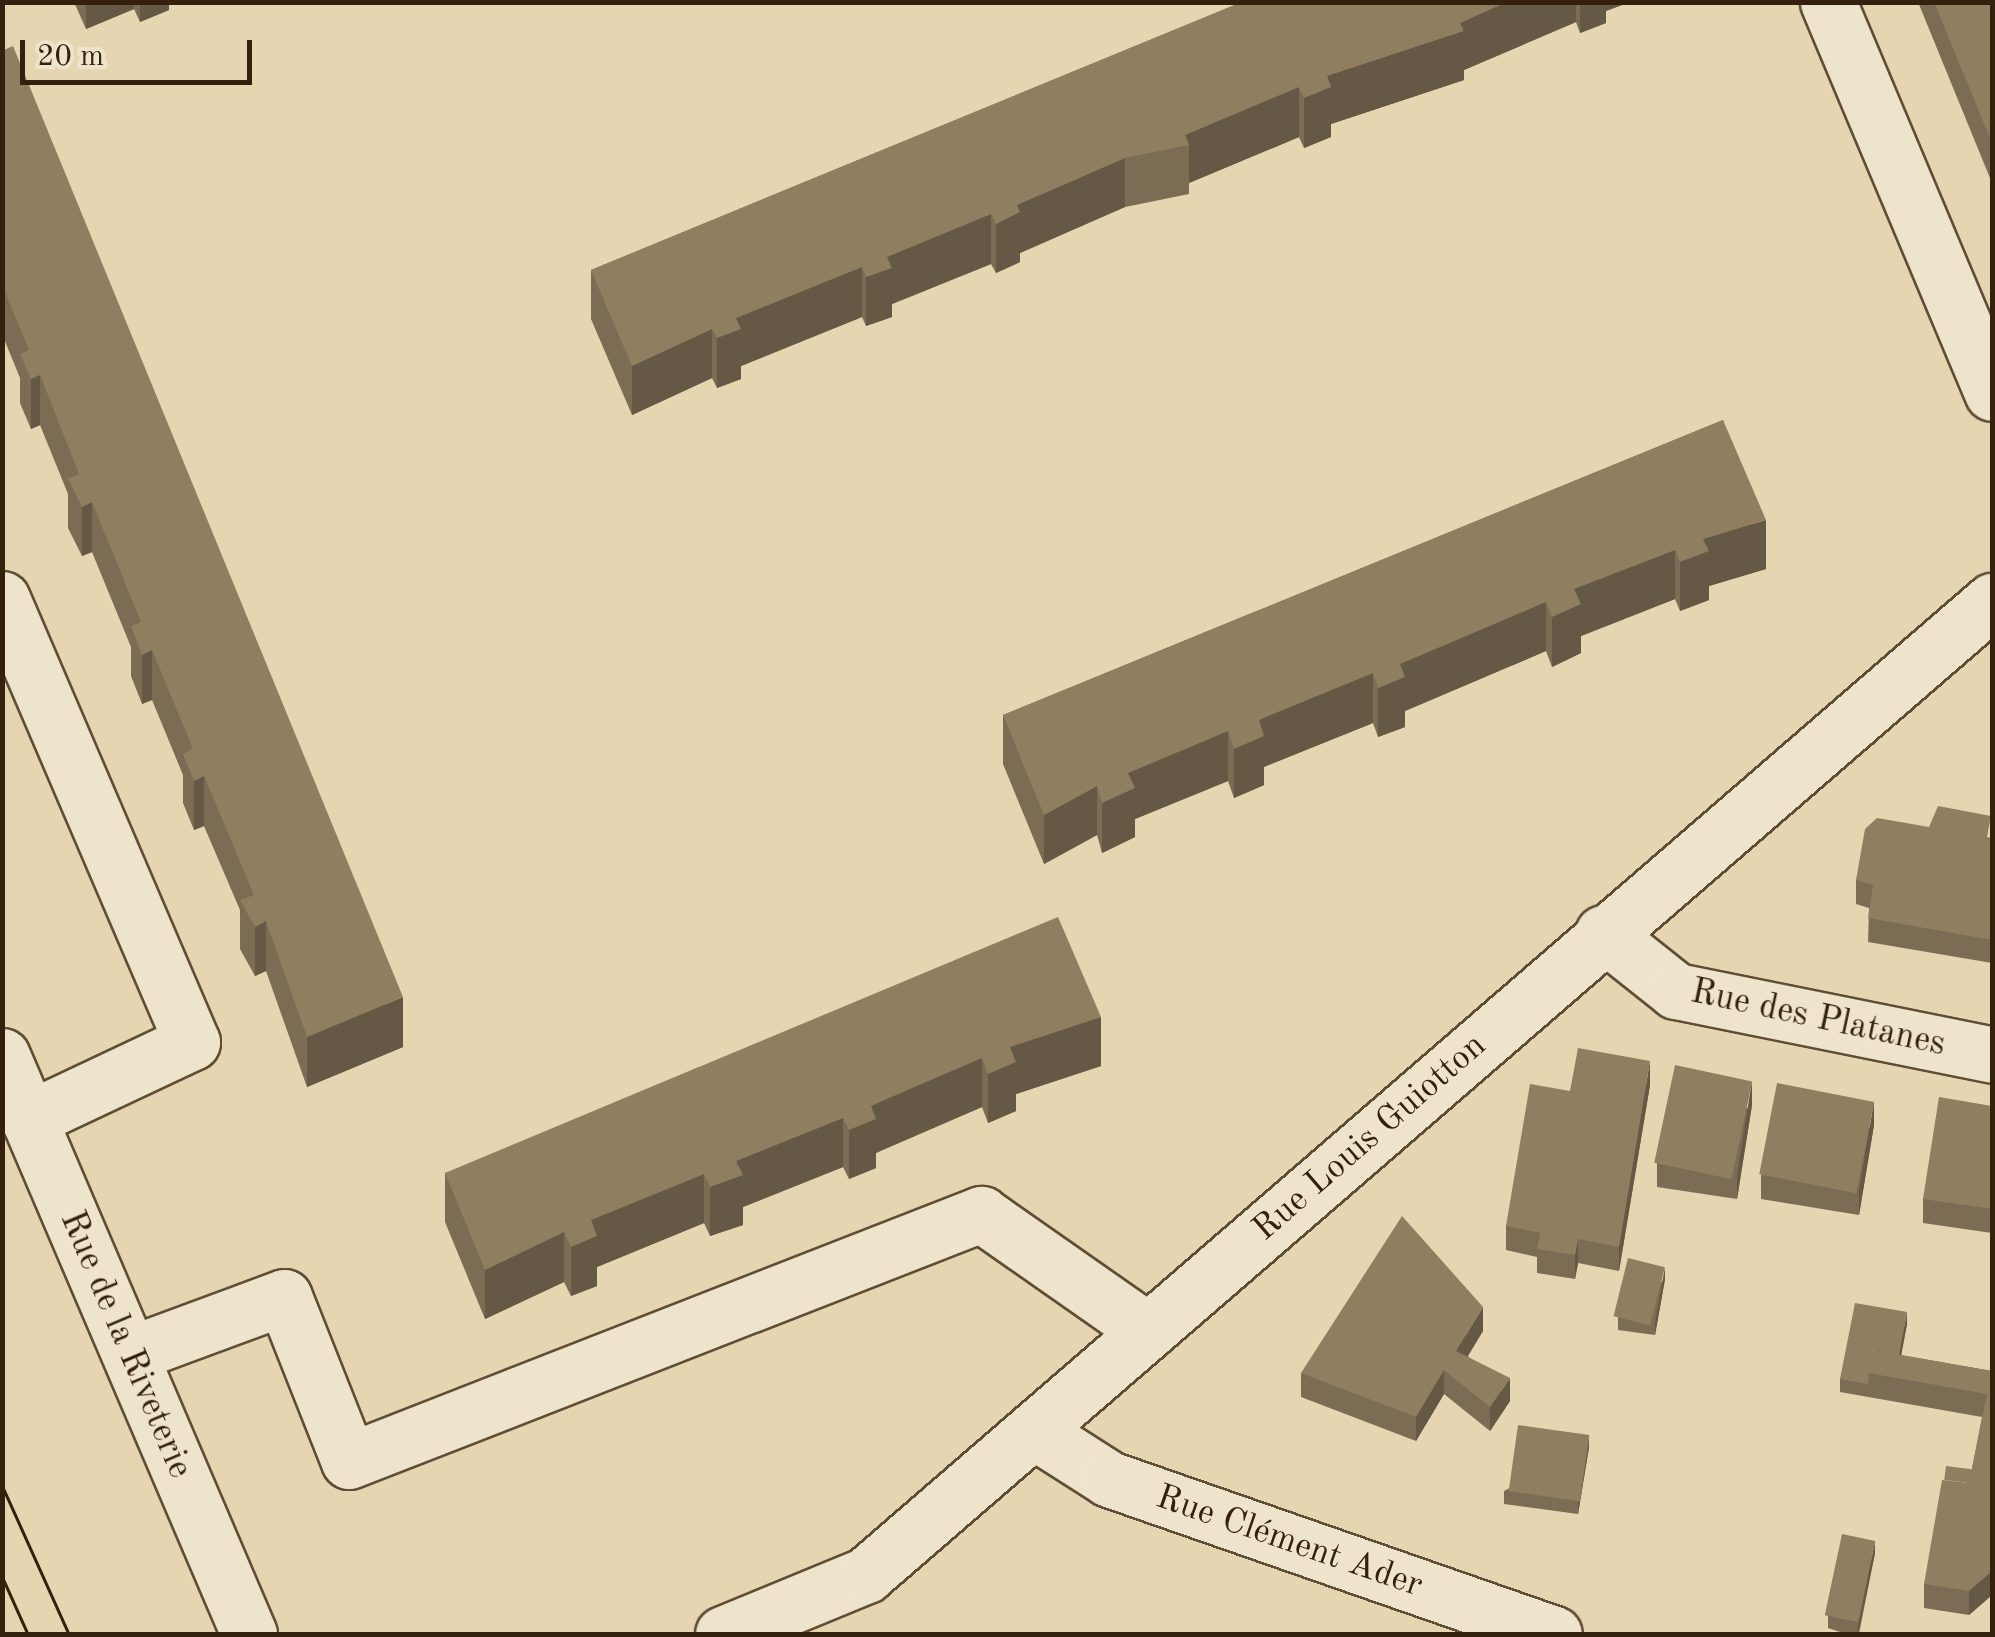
<!DOCTYPE html>
<meta charset="utf-8">
<style>
body{margin:0}
#map{position:relative;width:1995px;height:1637px;overflow:hidden;background:#e5d5b0;font-family:"Old Standard TT",serif}
div>[style]{position:absolute}
[style*='--x']{left:calc(var(--x)*1px);top:calc(var(--y)*1px);width:calc(var(--w)*1px);rotate:calc(var(--a)*1deg)}
.roads{filter:drop-shadow(2px 0 #604d35) drop-shadow(-2px 0 #604d35) drop-shadow(0 2px #604d35) drop-shadow(0 -2px #604d35)}
.minor>*{height:55px;margin:-27.5px;padding:0 27.5px;transform-origin:27.5px;border-radius:27.5px;background:#eee4cc}
.tram>*{height:2.5px;margin:-1.25px;padding:0 1.25px;transform-origin:1.25px;border-radius:1.25px;background:#34200c}
.wall>*{inset:0;background:#7c6c53}
.shaded-wall>*{inset:0;background:#655844}
.building>*{inset:0;background:#907e61;transform-origin:0 0}
span{translate:-50% -50%;white-space:nowrap;text-align:center;line-height:1.15;-webkit-text-stroke:8px #eee4cc;paint-order:stroke}
.street-label{font-size:35px;color:#34200c}
.frame{position:absolute;inset:0;border:5px solid #34200c;pointer-events:none}
.scale{position:absolute;left:20px;top:40px;width:232px;height:45px;box-sizing:border-box;border:5px solid #34200c;border-top:0;padding-left:12px;font-size:30px;line-height:35px;white-space:nowrap;color:#34200c;-webkit-text-stroke:8px #eee4cc;paint-order:stroke}
</style>
<div id="map">
<div class="roads">
<div class="minor">
<div style="--x:1828;--y:2;--w:424;--a:67.2"></div>
<div style="--x:2;--y:599;--w:482;--a:66.8"></div>
<div style="--x:192;--y:1042;--w:181;--a:154.8"></div>
<div style="--x:1603;--y:933;--w:93;--a:38.5"></div>
<div style="--x:1676;--y:991;--w:322;--a:11.4"></div>
<div style="--x:2;--y:1056;--w:629;--a:66.86"></div>
<div style="--x:133;--y:1353;--w:161;--a:-20.3"></div>
<div style="--x:284;--y:1297;--w:176;--a:68.4"></div>
<div style="--x:349;--y:1461;--w:679;--a:-21.35"></div>
<div style="--x:981;--y:1214;--w:204;--a:35"></div>
<div style="--x:1034;--y:1431;--w:89;--a:32.6"></div>
<div style="--x:1109;--y:1479;--w:471;--a:19.2"></div>
<div style="--x:723;--y:1634;--w:155;--a:-22.4"></div>
<div style="--x:866;--y:1575;--w:1489;--a:-40.86"></div>
</div>
</div>
<div class="tram">
<div style="--x:2;--y:1485;--w:163;--a:65.8"></div>
<div style="--x:2;--y:1576;--w:64;--a:65.9"></div>
</div>
<div class="wall">
<div style="clip-path:polygon(74px 2px,169px 2px,169px 10px,140px 22px,134px 9px,86px 29px)"></div>
<div style="clip-path:polygon(1242px 2px,1630px 2px,1606px 11px,1606px 23px,1580px 33px,1576px 22px,1464px 70px,1464px 80px,1331px 124px,1331px 137px,1304px 148px,1299px 137px,1189px 183px,1189px 194px,1125px 207px,1020px 253px,1020px 262px,996px 273px,991px 264px,892px 304px,892px 317px,866px 326px,862px 317px,741px 366px,741px 379px,717px 388px,712px 378px,632px 415px,591px 319px,591px 270px)"></div>
<div style="clip-path:polygon(1918px 2px,1992px 2px,1992px 183px)"></div>
<div style="clip-path:polygon(2px 51px,403px 1047px,307px 1087px,266px 971px,255px 976px,240px 949px,240px 910px,204px 826px,194px 830px,183px 803px,183px 775px,152px 700px,142px 704px,131px 676px,131px 647px,92px 552px,82px 556px,68px 528px,68px 494px,40px 425px,31px 429px,20px 403px,20px 378px,2px 334px)"></div>
<div style="clip-path:polygon(1723px 420px,1766px 569px,1709px 586px,1709px 600px,1680px 611px,1675px 599px,1581px 636px,1581px 653px,1552px 667px,1546px 651px,1405px 711px,1405px 727px,1378px 737px,1373px 723px,1268px 765px,1264px 767px,1264px 785px,1234px 798px,1228px 781px,1135px 819px,1135px 837px,1102px 853px,1097px 835px,1044px 864px,1003px 764px,1003px 715px)"></div>
<div style="clip-path:polygon(1991px 838px,1992px 838px,1992px 963px,1868px 942px,1869px 908px,1856px 904px,1856px 880px)"></div>
<div style="clip-path:polygon(1101px 1017px,1101px 1066px,1016px 1094px,1016px 1111px,988px 1123px,982px 1107px,884px 1149px,876px 1153px,876px 1168px,849px 1179px,843px 1167px,743px 1207px,743px 1225px,710px 1236px,704px 1223px,597px 1267px,597px 1286px,571px 1296px,564px 1282px,485px 1319px,445px 1222px,445px 1173px)"></div>
<div style="clip-path:polygon(1650px 1085px,1619px 1271px,1578px 1263px,1575px 1279px,1537px 1273px,1537px 1257px,1506px 1250px,1506px 1226px,1570px 1091px)"></div>
<div style="clip-path:polygon(1752px 1105px,1737px 1199px,1657px 1187px,1657px 1163px)"></div>
<div style="clip-path:polygon(1992px 1106px,1992px 1233px,1923px 1223px,1923px 1199px)"></div>
<div style="clip-path:polygon(1874px 1125px,1859px 1215px,1761px 1199px,1761px 1175px)"></div>
<div style="clip-path:polygon(1665px 1279px,1655px 1335px,1618px 1330px,1618px 1317px)"></div>
<div style="clip-path:polygon(1907px 1324px,1901px 1355px,1992px 1371px,1992px 1595px,1969px 1615px,1924px 1608px,1924px 1584px,1972px 1469px,1982px 1417px,1840px 1392px,1840px 1379px)"></div>
<div style="clip-path:polygon(1483px 1331px,1468px 1356px,1510px 1401px,1490px 1431px,1444px 1394px,1416px 1441px,1301px 1397px,1301px 1373px)"></div>
<div style="clip-path:polygon(1589px 1447px,1578px 1514px,1504px 1504px,1504px 1491px)"></div>
<div style="clip-path:polygon(1875px 1553px,1859px 1634px,1846px 1634px,1828px 1628px,1828px 1616px)"></div>
</div>
<div class="shaded-wall">
<div style="clip-path:polygon(86px 2px,134px 2px,134px 9px,86px 29px)"></div>
<div style="clip-path:polygon(140px 2px,169px 2px,169px 10px,140px 22px)"></div>
<div style="clip-path:polygon(1507px 2px,1576px 2px,1576px 22px,1464px 70px,1464px 80px,1331px 124px,1331px 137px,1304px 148px,1304px 98px,1327px 76px)"></div>
<div style="clip-path:polygon(1580px 2px,1630px 2px,1606px 11px,1606px 23px,1580px 33px)"></div>
<div style="clip-path:polygon(1299px 87px,1299px 137px,1189px 183px,1189px 145px,1185px 135px)"></div>
<div style="clip-path:polygon(1125px 158px,1125px 207px,1020px 253px,1020px 262px,996px 273px,996px 224px,1017px 205px)"></div>
<div style="clip-path:polygon(991px 214px,991px 264px,892px 304px,892px 317px,866px 326px,866px 277px,887px 257px)"></div>
<div style="clip-path:polygon(862px 267px,862px 317px,741px 366px,741px 379px,717px 388px,717px 338px,736px 318px)"></div>
<div style="clip-path:polygon(712px 329px,712px 378px,632px 415px,632px 366px)"></div>
<div style="clip-path:polygon(40px 375px,40px 425px,31px 429px,31px 379px)"></div>
<div style="clip-path:polygon(92px 502px,92px 552px,82px 556px,82px 507px)"></div>
<div style="clip-path:polygon(1766px 520px,1766px 569px,1709px 586px,1709px 600px,1680px 611px,1680px 562px,1703px 539px)"></div>
<div style="clip-path:polygon(1675px 550px,1675px 599px,1581px 636px,1581px 653px,1552px 667px,1552px 617px,1574px 589px)"></div>
<div style="clip-path:polygon(1546px 602px,1546px 651px,1405px 711px,1405px 727px,1378px 737px,1378px 688px,1400px 664px)"></div>
<div style="clip-path:polygon(152px 650px,152px 700px,142px 704px,142px 655px)"></div>
<div style="clip-path:polygon(1373px 673px,1373px 723px,1264px 767px,1264px 785px,1234px 798px,1234px 749px,1259px 720px)"></div>
<div style="clip-path:polygon(1228px 731px,1228px 781px,1135px 819px,1135px 837px,1102px 853px,1102px 803px,1128px 773px)"></div>
<div style="clip-path:polygon(204px 776px,204px 826px,194px 830px,194px 781px)"></div>
<div style="clip-path:polygon(1097px 786px,1097px 835px,1044px 864px,1044px 815px)"></div>
<div style="clip-path:polygon(266px 921px,266px 971px,255px 976px,255px 927px)"></div>
<div style="clip-path:polygon(403px 997px,403px 1047px,307px 1087px,307px 1037px)"></div>
<div style="clip-path:polygon(1101px 1017px,1101px 1066px,1016px 1094px,1016px 1111px,988px 1123px,988px 1074px,1010px 1047px)"></div>
<div style="clip-path:polygon(982px 1058px,982px 1107px,876px 1153px,876px 1168px,849px 1179px,849px 1130px,871px 1106px)"></div>
<div style="clip-path:polygon(1650px 1061px,1650px 1085px,1619px 1271px,1619px 1247px)"></div>
<div style="clip-path:polygon(1752px 1081px,1752px 1105px,1737px 1199px,1737px 1175px)"></div>
<div style="clip-path:polygon(1874px 1101px,1874px 1125px,1859px 1215px,1859px 1191px)"></div>
<div style="clip-path:polygon(843px 1118px,843px 1167px,743px 1207px,743px 1225px,710px 1236px,710px 1187px,736px 1161px)"></div>
<div style="clip-path:polygon(704px 1174px,704px 1223px,597px 1267px,597px 1286px,571px 1296px,571px 1247px,591px 1220px)"></div>
<div style="clip-path:polygon(564px 1232px,564px 1282px,485px 1319px,485px 1270px)"></div>
<div style="clip-path:polygon(1578px 1239px,1578px 1263px,1575px 1279px,1575px 1255px)"></div>
<div style="clip-path:polygon(1665px 1267px,1665px 1279px,1655px 1335px,1655px 1323px)"></div>
<div style="clip-path:polygon(1483px 1307px,1483px 1331px,1456px 1375px,1456px 1351px)"></div>
<div style="clip-path:polygon(1907px 1312px,1907px 1324px,1897px 1378px,1897px 1365px)"></div>
<div style="clip-path:polygon(1444px 1370px,1444px 1394px,1416px 1441px,1416px 1417px)"></div>
<div style="clip-path:polygon(1510px 1378px,1510px 1401px,1490px 1431px,1490px 1407px)"></div>
<div style="clip-path:polygon(1589px 1435px,1589px 1447px,1578px 1514px,1578px 1502px)"></div>
<div style="clip-path:polygon(1875px 1541px,1875px 1553px,1858px 1634px,1858px 1627px)"></div>
<div style="clip-path:polygon(1992px 1571px,1992px 1595px,1969px 1615px,1969px 1591px)"></div>
</div>
<div class="building">
<div style="clip-path:polygon(1242px 2px,1507px 2px,1460px 23px,1464px 31px,1327px 76px,1331px 87px,1304px 98px,1299px 87px,1185px 135px,1189px 145px,1125px 158px,1017px 205px,1020px 212px,996px 224px,991px 214px,887px 257px,892px 268px,866px 277px,862px 267px,736px 318px,741px 329px,717px 338px,712px 329px,632px 366px,591px 270px)"></div>
<div style="clip-path:polygon(1934px 2px,1992px 2px,1992px 143px)"></div>
<div style="clip-path:polygon(13px 46px,403px 997px,307px 1037px,266px 921px,255px 927px,240px 900px,254px 895px,204px 776px,194px 781px,183px 754px,193px 749px,152px 650px,142px 655px,131px 626px,141px 622px,92px 502px,82px 507px,68px 479px,79px 474px,40px 375px,31px 379px,20px 354px,29px 350px,2px 285px,2px 51px)"></div>
<div style="clip-path:polygon(1723px 420px,1766px 520px,1703px 539px,1709px 551px,1680px 562px,1675px 550px,1574px 589px,1581px 604px,1552px 617px,1546px 602px,1400px 664px,1405px 677px,1378px 688px,1373px 673px,1268px 716px,1259px 720px,1264px 736px,1234px 749px,1228px 731px,1128px 773px,1135px 788px,1102px 803px,1097px 786px,1044px 815px,1003px 715px)"></div>
<div style="clip-path:polygon(1938px 806px,1991px 816px,1987px 837px,1992px 838px,1992px 940px,1868px 918px,1873px 885px,1856px 880px,1865px 829px,1877px 818px,1929px 827px)"></div>
<div style="clip-path:polygon(1058px 917px,1101px 1017px,1010px 1047px,1016px 1062px,988px 1074px,982px 1058px,884px 1100px,871px 1106px,876px 1119px,849px 1130px,843px 1118px,736px 1161px,743px 1175px,710px 1187px,704px 1174px,591px 1220px,597px 1236px,571px 1247px,564px 1232px,485px 1270px,445px 1173px)"></div>
<div style="clip-path:polygon(1578px 1048px,1650px 1061px,1619px 1247px,1578px 1239px,1575px 1255px,1537px 1249px,1540px 1233px,1506px 1226px,1530px 1084px,1570px 1091px)"></div>
<div style="left:1675px;top:1065px;width:79px;height:100px;rotate:12deg"></div>
<div style="left:1777px;top:1083px;width:99px;height:93px;rotate:11deg"></div>
<div style="clip-path:polygon(1939px 1097px,1992px 1106px,1992px 1209px,1923px 1199px)"></div>
<div style="clip-path:polygon(1402px 1216px,1483px 1307px,1456px 1351px,1510px 1378px,1490px 1407px,1444px 1370px,1416px 1417px,1301px 1373px)"></div>
<div style="left:1628px;top:1258px;width:38px;height:60px;rotate:14deg"></div>
<div style="clip-path:polygon(1855px 1303px,1907px 1312px,1899px 1355px,1871px 1350px,1868px 1384px,1840px 1379px)"></div>
<div style="clip-path:polygon(1871px 1350px,1992px 1371px,1992px 1571px,1969px 1591px,1924px 1584px,1942px 1480px,1969px 1483px,1987px 1394px,1868px 1373px)"></div>
<div style="left:1518px;top:1425px;width:72px;height:67px;rotate:8deg"></div>
<div style="left:1946px;top:1466px;width:26px;height:14px;rotate:7deg"></div>
<div style="left:1842px;top:1534px;width:34px;height:83px;rotate:12deg"></div>
</div>
<div class="street-label">
<span style="left:1818px;top:1019px;rotate:12deg">Rue des Platanes</span>
<span style="left:1370px;top:1138px;rotate:-41deg">Rue Louis Guiotton</span>
<span style="left:125px;top:1345px;rotate:67deg">Rue de la Riveterie</span>
<span style="left:1289px;top:1542px;rotate:19deg">Rue Clément Ader</span>
</div>
<div class="frame"></div>
<div class="scale">20 m</div>
</div>
